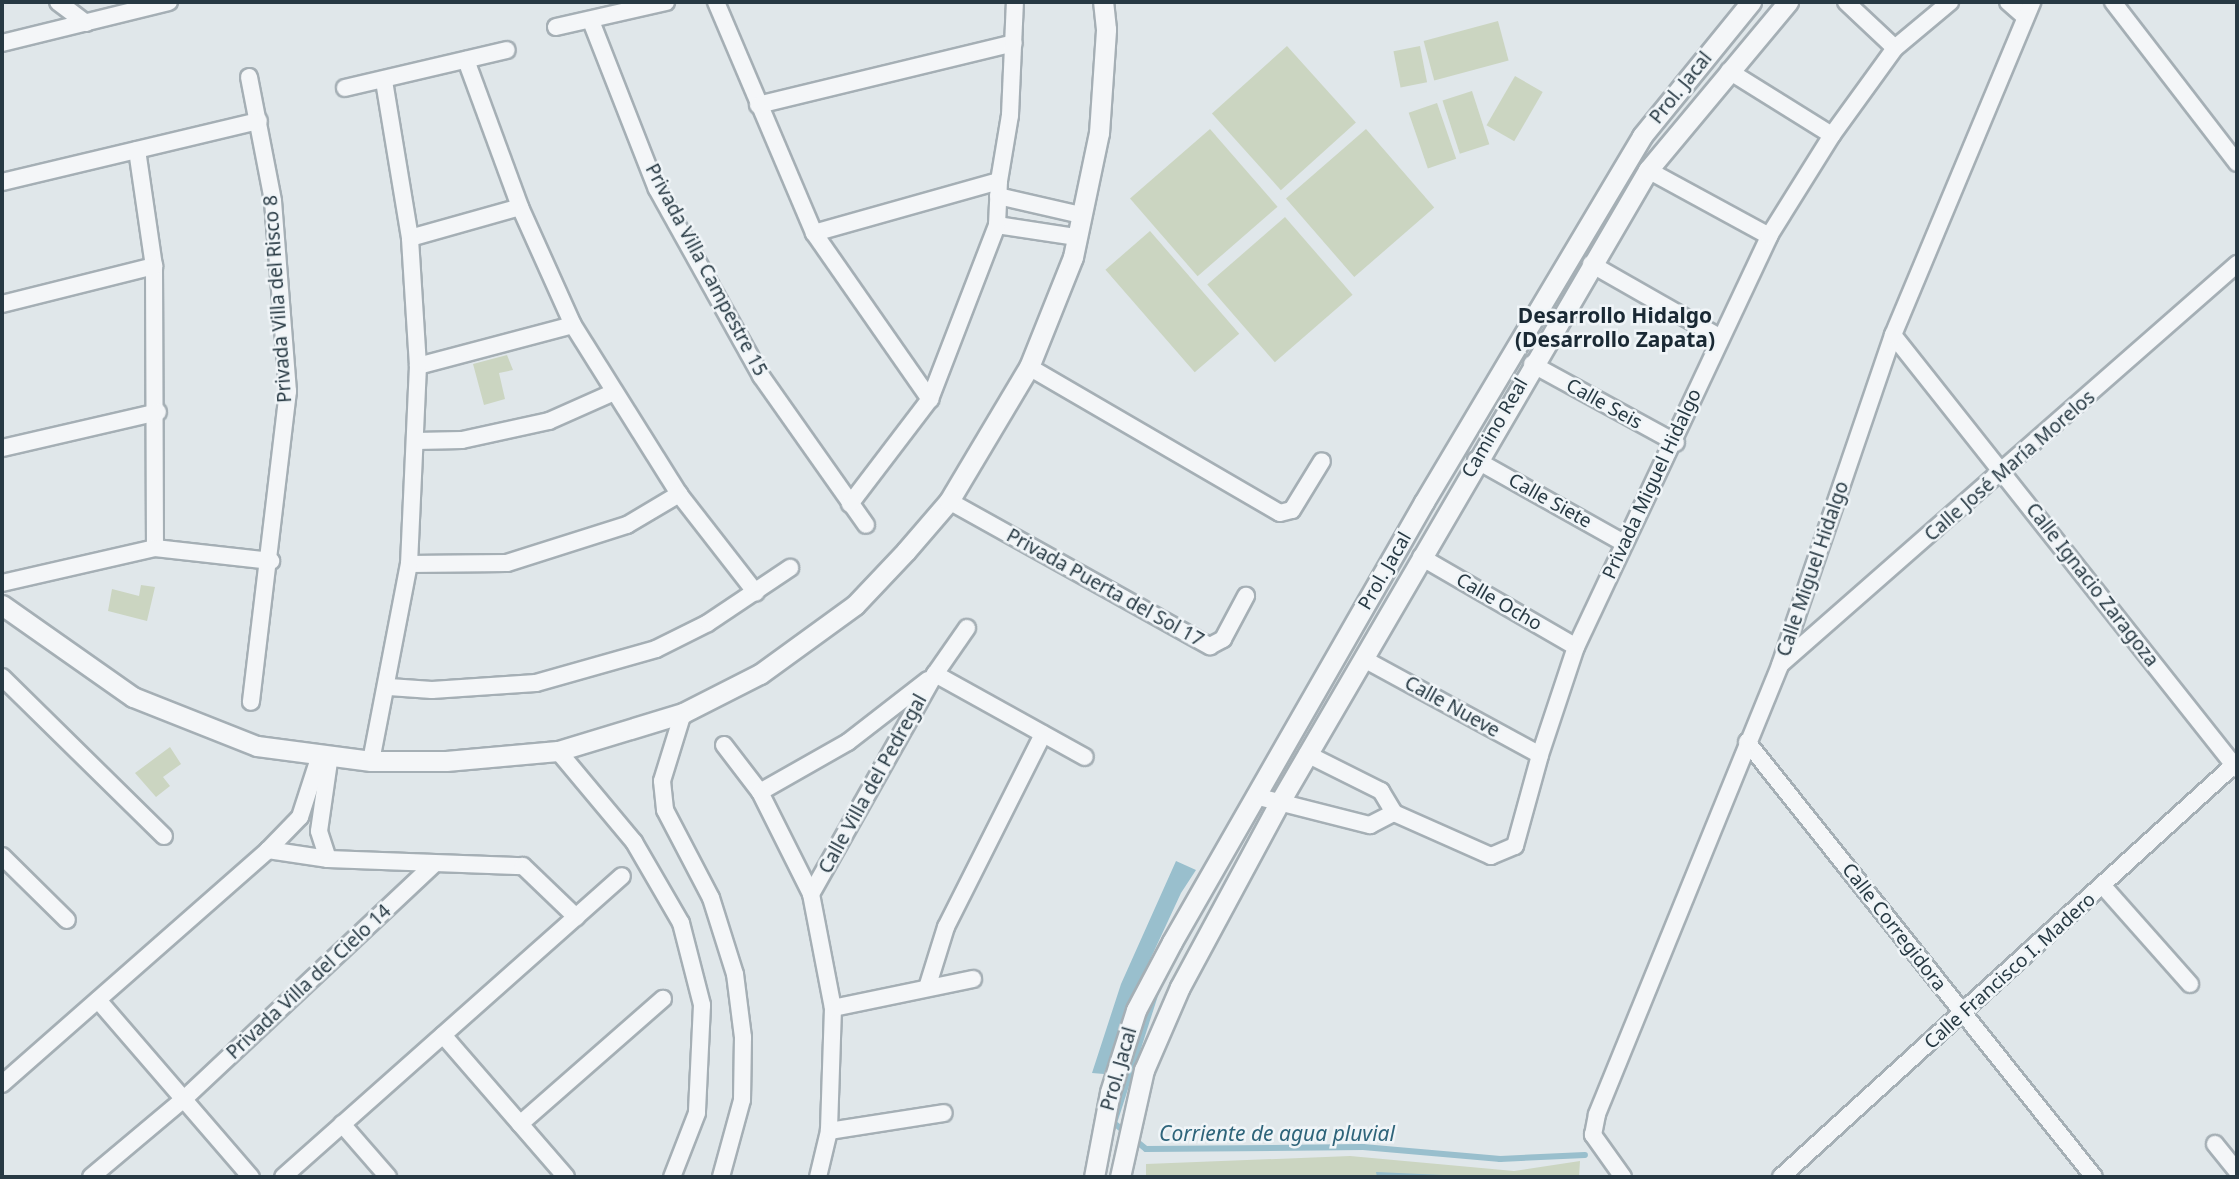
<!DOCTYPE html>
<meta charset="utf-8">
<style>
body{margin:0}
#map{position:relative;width:2239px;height:1179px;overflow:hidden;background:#e0e7ea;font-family:"Noto Sans",sans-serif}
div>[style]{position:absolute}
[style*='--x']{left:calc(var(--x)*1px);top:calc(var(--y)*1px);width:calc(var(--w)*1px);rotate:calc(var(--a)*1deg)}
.green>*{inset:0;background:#cbd5c1;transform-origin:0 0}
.water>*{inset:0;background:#99bfcd}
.stream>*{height:6px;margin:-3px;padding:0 3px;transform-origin:3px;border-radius:3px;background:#99bfcd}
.roads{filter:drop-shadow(2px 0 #a5afb5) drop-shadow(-2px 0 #a5afb5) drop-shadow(0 2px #a5afb5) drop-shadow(0 -2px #a5afb5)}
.minor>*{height:16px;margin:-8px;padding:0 8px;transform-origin:8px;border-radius:8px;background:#f4f6f8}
.tertiary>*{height:19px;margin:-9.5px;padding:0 9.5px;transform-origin:9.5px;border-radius:9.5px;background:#f4f6f8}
span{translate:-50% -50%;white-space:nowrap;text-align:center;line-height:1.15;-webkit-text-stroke:5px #f0f5f8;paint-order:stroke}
.street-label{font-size:19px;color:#273943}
.neighbourhood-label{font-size:21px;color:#1a2934;font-weight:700}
.water-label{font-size:21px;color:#2e647a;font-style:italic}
.frame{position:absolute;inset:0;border:4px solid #273943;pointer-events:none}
</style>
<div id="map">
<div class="green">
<div style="left:1498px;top:21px;width:41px;height:77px;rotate:75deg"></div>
<div style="left:1287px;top:46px;width:103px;height:101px;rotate:48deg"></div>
<div style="left:1420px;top:46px;width:37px;height:27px;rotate:79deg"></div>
<div style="left:1515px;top:76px;width:32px;height:57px;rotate:30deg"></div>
<div style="left:1472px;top:91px;width:56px;height:31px;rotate:72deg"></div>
<div style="left:1437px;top:103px;width:59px;height:30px;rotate:71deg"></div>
<div style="left:1210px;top:129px;width:103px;height:106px;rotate:49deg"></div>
<div style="left:1366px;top:129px;width:104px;height:106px;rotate:49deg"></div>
<div style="left:1285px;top:217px;width:103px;height:103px;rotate:49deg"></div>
<div style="left:1150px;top:231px;width:136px;height:59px;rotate:49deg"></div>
<div style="clip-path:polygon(507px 355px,513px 370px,499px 373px,505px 399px,484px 405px,473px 364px)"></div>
<div style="clip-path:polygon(141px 585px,155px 587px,147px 621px,108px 611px,112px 589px,139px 596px)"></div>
<div style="clip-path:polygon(170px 747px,181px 764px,163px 777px,170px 786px,156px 797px,135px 773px)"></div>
<div style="clip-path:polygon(1350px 1156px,1514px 1171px,1580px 1161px,1579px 1177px,1146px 1177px,1146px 1164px)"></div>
</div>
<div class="water">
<div style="clip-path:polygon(1176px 861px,1196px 870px,1181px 893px,1136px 990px,1104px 1074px,1092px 1073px,1121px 984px)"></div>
<div style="clip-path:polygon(1376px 1172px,1488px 1177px,1377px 1177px)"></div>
</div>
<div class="stream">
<div style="--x:1156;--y:992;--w:138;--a:107.8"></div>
<div style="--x:1114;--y:1123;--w:41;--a:39.1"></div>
<div style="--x:1146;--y:1149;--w:217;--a:-0.5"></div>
<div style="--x:1363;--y:1147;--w:138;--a:5"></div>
<div style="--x:1500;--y:1159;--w:85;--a:-2.7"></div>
</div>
<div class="roads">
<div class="minor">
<div style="--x:58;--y:2;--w:35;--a:37"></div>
<div style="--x:716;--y:2;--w:251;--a:67"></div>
<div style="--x:814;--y:233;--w:203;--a:55.1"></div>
<div style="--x:1846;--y:2;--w:67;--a:43.2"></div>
<div style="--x:2008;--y:2;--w:23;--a:41"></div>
<div style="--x:2113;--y:2;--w:203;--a:52.4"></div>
<div style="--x:591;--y:21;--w:180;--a:68.6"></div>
<div style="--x:657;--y:189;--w:214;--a:60.9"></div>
<div style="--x:761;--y:376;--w:182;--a:54.8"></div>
<div style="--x:556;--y:27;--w:113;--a:-12.8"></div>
<div style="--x:2;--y:43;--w:172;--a:-13.8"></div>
<div style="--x:466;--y:60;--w:157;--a:69.8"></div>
<div style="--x:520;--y:207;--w:129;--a:65.8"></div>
<div style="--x:573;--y:325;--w:199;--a:57.9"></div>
<div style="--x:679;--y:494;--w:125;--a:52.1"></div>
<div style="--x:1729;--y:71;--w:121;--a:31.9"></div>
<div style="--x:249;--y:77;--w:126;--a:79"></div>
<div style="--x:273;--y:201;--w:191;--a:85.5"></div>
<div style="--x:288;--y:391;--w:313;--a:96.8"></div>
<div style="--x:345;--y:88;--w:166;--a:-13.2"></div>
<div style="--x:758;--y:105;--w:263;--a:-13.6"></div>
<div style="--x:137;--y:150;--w:117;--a:81.7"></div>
<div style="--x:154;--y:266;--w:282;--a:89.8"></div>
<div style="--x:1648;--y:170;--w:138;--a:28.6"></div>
<div style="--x:2;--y:182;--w:264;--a:-13.4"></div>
<div style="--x:998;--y:196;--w:85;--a:12.9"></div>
<div style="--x:997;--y:225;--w:79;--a:8.7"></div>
<div style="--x:814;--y:233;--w:192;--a:-15.7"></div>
<div style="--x:410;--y:238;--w:114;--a:-15.7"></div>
<div style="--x:1591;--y:264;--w:147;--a:29.7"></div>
<div style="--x:2;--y:304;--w:157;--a:-14"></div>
<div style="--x:1893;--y:335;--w:554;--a:51.6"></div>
<div style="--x:1532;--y:364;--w:164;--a:28.7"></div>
<div style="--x:418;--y:366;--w:160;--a:-14.8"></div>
<div style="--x:1029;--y:367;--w:290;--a:30.2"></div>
<div style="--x:1280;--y:513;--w:12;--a:-14"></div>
<div style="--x:1292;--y:510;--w:57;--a:-58.5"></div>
<div style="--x:416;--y:441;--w:46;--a:-1.2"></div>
<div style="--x:462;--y:440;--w:89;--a:-12.3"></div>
<div style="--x:549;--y:421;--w:69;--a:-24"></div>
<div style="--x:2;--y:448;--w:160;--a:-13"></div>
<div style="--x:1476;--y:460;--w:170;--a:29.3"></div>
<div style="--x:949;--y:501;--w:299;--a:29.1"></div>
<div style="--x:1210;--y:646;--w:15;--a:-28"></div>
<div style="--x:1223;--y:639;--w:49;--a:-61.9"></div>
<div style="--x:850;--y:504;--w:132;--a:-52.7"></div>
<div style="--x:930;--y:399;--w:186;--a:-68.9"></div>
<div style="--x:997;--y:225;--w:44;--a:-87.4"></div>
<div style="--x:999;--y:181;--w:67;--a:-80.5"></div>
<div style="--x:1010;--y:115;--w:113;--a:-87.5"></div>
<div style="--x:1421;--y:557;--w:179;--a:30.1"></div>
<div style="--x:409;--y:564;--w:98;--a:-0.6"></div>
<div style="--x:507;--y:563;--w:126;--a:-17.6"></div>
<div style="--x:627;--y:525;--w:61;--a:-30.8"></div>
<div style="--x:2;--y:583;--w:157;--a:-12.9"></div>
<div style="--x:155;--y:548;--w:117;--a:6.4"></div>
<div style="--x:1364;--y:659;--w:200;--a:28.6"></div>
<div style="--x:1781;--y:664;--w:607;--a:-41.26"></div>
<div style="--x:935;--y:674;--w:171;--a:29"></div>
<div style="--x:2;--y:677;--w:227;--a:44.5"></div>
<div style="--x:389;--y:687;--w:43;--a:4"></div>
<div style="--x:432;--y:690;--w:104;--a:-3.9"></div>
<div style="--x:536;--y:683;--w:125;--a:-15.8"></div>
<div style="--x:656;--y:649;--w:58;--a:-26.6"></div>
<div style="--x:708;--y:623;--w:99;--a:-33.9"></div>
<div style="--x:683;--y:713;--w:71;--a:107.2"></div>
<div style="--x:662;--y:781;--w:29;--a:84"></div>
<div style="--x:665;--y:810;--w:99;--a:62.4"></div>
<div style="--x:711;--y:898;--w:80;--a:72.5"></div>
<div style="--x:735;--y:974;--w:64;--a:82.8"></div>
<div style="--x:743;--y:1037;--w:63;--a:90.9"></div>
<div style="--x:742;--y:1100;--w:80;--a:105.3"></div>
<div style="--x:1747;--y:742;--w:556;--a:51.42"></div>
<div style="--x:724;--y:745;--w:59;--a:52.5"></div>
<div style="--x:760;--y:792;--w:114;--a:63.4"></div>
<div style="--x:811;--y:894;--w:116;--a:79.1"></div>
<div style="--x:833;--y:1008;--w:123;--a:91.9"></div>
<div style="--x:829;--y:1131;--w:47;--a:103.4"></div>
<div style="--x:558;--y:751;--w:119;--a:50.1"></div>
<div style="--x:634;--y:842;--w:94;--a:59.9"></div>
<div style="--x:681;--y:923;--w:85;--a:75.6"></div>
<div style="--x:702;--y:1005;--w:108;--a:92.7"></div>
<div style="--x:697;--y:1113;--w:69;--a:111.3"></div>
<div style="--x:1307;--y:754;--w:83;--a:26.6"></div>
<div style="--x:1381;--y:791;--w:26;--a:59"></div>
<div style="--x:1394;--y:813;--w:106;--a:23.9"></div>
<div style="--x:1491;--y:856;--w:26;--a:-23"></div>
<div style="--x:1515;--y:846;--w:94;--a:-74.6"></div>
<div style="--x:1540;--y:755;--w:114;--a:-71.6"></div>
<div style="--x:1576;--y:647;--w:454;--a:-64.8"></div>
<div style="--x:1769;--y:236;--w:119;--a:-58"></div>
<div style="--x:1832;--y:135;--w:107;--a:-54.1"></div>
<div style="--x:1895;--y:48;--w:72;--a:-39.9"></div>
<div style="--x:371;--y:761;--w:201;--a:-79.1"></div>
<div style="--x:409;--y:564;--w:198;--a:-87.4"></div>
<div style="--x:418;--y:366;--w:128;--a:-93.6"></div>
<div style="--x:410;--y:238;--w:159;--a:-99.4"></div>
<div style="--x:760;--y:792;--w:101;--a:-29.6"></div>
<div style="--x:848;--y:742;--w:101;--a:-37.8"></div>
<div style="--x:1255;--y:796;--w:119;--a:14.2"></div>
<div style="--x:1370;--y:825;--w:27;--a:-27"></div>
<div style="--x:268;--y:850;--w:46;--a:-45.9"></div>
<div style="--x:300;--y:817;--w:65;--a:-72.1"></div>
<div style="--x:2;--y:856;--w:91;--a:44.6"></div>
<div style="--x:328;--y:859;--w:29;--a:-108"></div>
<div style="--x:319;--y:831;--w:70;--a:-81.8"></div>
<div style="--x:2103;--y:886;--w:131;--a:48.4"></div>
<div style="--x:811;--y:894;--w:253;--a:-60.6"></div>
<div style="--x:935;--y:674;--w:56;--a:-55.2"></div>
<div style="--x:927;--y:988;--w:64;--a:-72.7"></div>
<div style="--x:946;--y:927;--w:216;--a:-63.3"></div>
<div style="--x:98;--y:1000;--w:234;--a:49.2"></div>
<div style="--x:833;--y:1008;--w:143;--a:-11.7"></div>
<div style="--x:443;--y:1035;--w:188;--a:49.1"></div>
<div style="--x:2;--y:1084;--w:354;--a:-41.3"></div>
<div style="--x:268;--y:850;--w:61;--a:8.5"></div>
<div style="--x:328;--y:859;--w:195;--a:2.1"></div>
<div style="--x:523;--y:866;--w:74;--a:43.9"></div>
<div style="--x:342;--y:1124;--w:70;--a:49"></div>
<div style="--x:520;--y:1124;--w:190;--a:-41.2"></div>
<div style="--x:829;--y:1131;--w:116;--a:-8.9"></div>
<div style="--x:2215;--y:1144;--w:35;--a:51"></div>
<div style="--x:91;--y:1177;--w:121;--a:-40"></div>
<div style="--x:184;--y:1099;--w:342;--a:-43.2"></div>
<div style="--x:283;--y:1177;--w:453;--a:-41.6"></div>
<div style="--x:1623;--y:1177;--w:52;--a:-125.5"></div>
<div style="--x:1593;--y:1135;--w:21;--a:-79"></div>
<div style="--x:1597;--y:1114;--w:485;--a:-67.8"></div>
<div style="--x:1780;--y:665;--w:349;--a:-71.1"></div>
<div style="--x:1893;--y:335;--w:361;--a:-67.3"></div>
<div style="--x:1781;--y:1177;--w:617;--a:-42.3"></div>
</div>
<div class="tertiary">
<div style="--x:2;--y:605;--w:160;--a:35.1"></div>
<div style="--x:133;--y:697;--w:133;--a:21.6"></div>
<div style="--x:257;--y:746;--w:115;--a:7.5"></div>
<div style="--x:371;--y:761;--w:75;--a:0"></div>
<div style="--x:446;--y:761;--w:112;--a:-5.1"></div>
<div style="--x:558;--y:751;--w:131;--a:-16.9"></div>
<div style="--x:683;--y:713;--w:86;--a:-26.9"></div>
<div style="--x:760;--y:674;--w:117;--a:-36"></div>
<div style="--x:855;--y:605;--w:74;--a:-46.6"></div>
<div style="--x:906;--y:551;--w:66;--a:-49.3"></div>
<div style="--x:949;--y:501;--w:156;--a:-59.2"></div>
<div style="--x:1029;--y:367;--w:118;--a:-68.2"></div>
<div style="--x:1073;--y:257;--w:127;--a:-78.2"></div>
<div style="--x:1099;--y:133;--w:104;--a:-86.1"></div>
<div style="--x:1106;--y:29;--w:27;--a:-96"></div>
<div style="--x:1094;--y:1177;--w:86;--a:-79.3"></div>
<div style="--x:1110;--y:1092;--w:86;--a:-72.4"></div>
<div style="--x:1136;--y:1010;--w:77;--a:-62.1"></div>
<div style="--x:1172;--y:942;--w:507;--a:-60.2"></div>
<div style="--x:1424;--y:502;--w:426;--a:-59.2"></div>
<div style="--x:1642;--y:136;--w:173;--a:-50.9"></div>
<div style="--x:1120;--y:1177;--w:110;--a:-77.4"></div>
<div style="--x:1144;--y:1070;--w:90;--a:-66.6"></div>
<div style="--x:1180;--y:987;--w:207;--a:-61.7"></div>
<div style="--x:1278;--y:805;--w:735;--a:-59.77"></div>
<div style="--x:1648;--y:170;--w:219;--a:-50.2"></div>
</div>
</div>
<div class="street-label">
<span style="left:1681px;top:88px;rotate:-51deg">Prol. Jacal</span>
<span style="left:706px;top:270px;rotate:62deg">Privada Villa Campestre 15</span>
<span style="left:278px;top:299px;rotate:-94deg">Privada Villa del Risco 8</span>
<span style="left:1604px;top:404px;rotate:29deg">Calle Seis</span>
<span style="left:1495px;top:428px;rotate:-60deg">Camino Real</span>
<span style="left:2010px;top:466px;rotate:-41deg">Calle José María Morelos</span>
<span style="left:1652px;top:484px;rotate:-65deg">Privada Miguel Hidalgo</span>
<span style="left:1550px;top:501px;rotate:29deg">Calle Siete</span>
<span style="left:1813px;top:569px;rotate:-71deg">Calle Miguel Hidalgo</span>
<span style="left:1385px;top:571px;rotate:-60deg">Prol. Jacal</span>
<span style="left:2092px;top:585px;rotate:52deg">Calle Ignacio Zaragoza</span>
<span style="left:1105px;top:588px;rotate:29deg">Privada Puerta del Sol 17</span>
<span style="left:1499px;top:602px;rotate:30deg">Calle Ocho</span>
<span style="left:1452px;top:707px;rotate:29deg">Calle Nueve</span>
<span style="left:873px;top:784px;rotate:-61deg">Calle Villa del Pedregal</span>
<span style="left:1894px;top:927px;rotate:52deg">Calle Corregidora</span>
<span style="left:2010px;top:971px;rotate:-42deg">Calle Francisco I. Madero</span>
<span style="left:309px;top:982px;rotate:-43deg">Privada Villa del Cielo 14</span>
<span style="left:1119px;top:1069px;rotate:-74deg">Prol. Jacal</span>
</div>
<div class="neighbourhood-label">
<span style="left:1615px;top:327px">Desarrollo Hidalgo<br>(Desarrollo Zapata)</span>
</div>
<div class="water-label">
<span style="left:1277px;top:1133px">Corriente de agua pluvial</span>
</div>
<div class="frame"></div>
</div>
